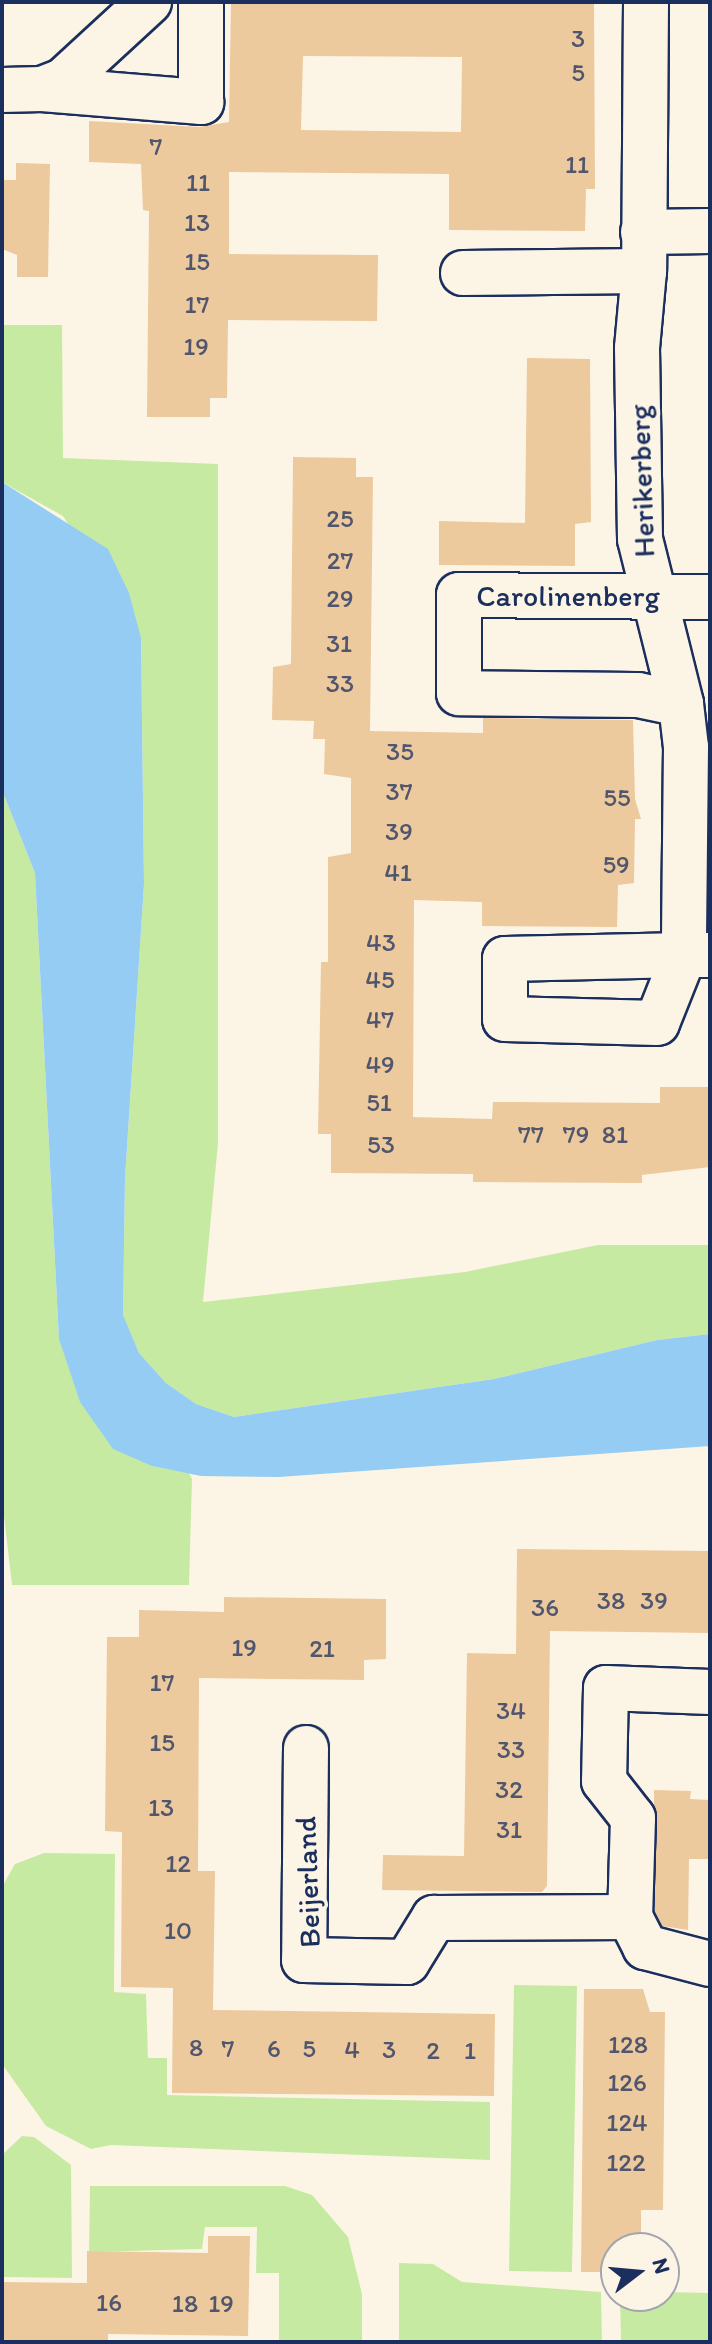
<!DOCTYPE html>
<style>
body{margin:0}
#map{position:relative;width:712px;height:2344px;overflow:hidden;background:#fcf5e5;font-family:Itim,sans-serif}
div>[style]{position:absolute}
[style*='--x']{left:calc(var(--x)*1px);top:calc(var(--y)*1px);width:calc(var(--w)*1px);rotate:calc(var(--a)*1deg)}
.green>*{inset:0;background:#c7eaa3;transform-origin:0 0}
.water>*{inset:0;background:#94ccf3}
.building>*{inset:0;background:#edc99e}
.roads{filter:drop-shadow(2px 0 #1b2f5e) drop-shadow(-2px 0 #1b2f5e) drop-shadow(0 2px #1b2f5e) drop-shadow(0 -2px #1b2f5e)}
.minor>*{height:44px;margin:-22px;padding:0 22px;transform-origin:22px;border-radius:22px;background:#fcf5e5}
span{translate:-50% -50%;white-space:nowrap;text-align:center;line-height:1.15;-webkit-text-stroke:7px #fcf5e5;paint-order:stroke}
.number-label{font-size:26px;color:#50566e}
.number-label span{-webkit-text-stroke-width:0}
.street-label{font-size:30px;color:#1b2f5e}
.frame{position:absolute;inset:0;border:4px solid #1b2f5e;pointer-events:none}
.north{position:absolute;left:600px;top:2232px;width:80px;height:80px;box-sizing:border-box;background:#fcf5e5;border:2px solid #a2a6af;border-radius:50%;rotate:74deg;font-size:22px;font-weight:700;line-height:32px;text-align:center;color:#1b2f5e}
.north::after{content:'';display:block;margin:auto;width:28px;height:36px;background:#1b2f5e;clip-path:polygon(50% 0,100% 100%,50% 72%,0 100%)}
</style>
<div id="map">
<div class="green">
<div style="clip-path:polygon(2px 325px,62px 325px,63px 458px,218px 464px,218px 1143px,203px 1302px,465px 1272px,598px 1245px,710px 1245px,710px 1334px,657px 1340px,494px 1379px,234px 1417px,196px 1404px,166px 1383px,139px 1353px,123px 1316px,125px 1178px,144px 884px,141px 638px,63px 516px,2px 482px)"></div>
<div style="clip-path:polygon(2px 790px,35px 873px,59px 1339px,152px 1466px,189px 1473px,192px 1479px,189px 1585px,12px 1585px,2px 1499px)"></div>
<div style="clip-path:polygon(44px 1853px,115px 1854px,114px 1992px,146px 1994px,148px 2058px,167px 2058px,167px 2095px,490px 2102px,490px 2160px,111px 2145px,91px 2149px,46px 2126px,2px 2064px,2px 1887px,15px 1864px)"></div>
<div style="left:514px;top:1985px;width:63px;height:286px;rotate:1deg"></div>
<div style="clip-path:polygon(22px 2136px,34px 2137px,71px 2165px,72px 2278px,2px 2277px,2px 2155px)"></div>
<div style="clip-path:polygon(90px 2186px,285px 2186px,312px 2195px,348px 2237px,362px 2294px,362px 2342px,279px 2342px,279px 2273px,256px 2273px,257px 2227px,205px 2227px,202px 2249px,89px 2252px)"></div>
<div style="clip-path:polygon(399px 2263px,433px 2264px,462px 2282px,601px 2292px,602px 2342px,399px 2342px)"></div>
<div style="clip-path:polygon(664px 2292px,710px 2293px,710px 2342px,621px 2342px,620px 2296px)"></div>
</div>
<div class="water">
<div style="clip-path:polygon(2px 482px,108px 549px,129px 593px,141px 638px,144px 884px,125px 1178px,123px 1315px,139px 1353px,166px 1383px,196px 1404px,234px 1417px,494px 1379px,657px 1340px,710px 1334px,710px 1446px,279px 1477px,201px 1476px,152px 1466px,113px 1449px,80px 1402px,59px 1339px,35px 873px,2px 790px)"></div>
</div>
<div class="building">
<div style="clip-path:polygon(evenodd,231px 2px,594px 2px,595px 189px,586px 189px,585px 231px,449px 230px,449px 174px,229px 172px,229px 254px,378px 255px,377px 321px,228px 320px,227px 398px,210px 398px,210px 417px,147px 417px,149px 211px,143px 210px,141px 164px,89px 162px,89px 121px,199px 127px,229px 122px,231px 2px,303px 56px,462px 57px,461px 132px,301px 130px,303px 56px)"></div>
<div style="clip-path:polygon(16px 163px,50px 164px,48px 277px,17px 277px,17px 255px,2px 249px,2px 180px,16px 180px)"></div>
<div style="clip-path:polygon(527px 358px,590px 359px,591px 522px,575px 524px,575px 566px,439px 565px,439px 521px,525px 523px)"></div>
<div style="clip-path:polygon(293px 457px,356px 458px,356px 477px,373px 477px,370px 731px,483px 733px,483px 718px,633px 720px,635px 799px,641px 819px,635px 819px,634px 883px,618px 885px,617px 927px,482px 926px,482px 902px,414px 900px,413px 1117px,492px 1119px,493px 1102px,660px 1103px,660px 1087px,710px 1087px,710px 1167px,642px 1175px,642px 1183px,473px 1182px,473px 1174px,331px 1173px,331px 1134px,318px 1134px,321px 962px,328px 962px,328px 857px,351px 853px,351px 778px,324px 774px,325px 739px,313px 739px,314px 721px,272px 720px,273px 667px,291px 664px)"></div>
<div style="clip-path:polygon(517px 1549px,710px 1551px,710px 1633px,550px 1631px,547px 1886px,542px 1892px,382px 1890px,383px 1855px,464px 1856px,467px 1653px,516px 1654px)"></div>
<div style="clip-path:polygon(224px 1597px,386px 1599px,386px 1659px,364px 1660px,364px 1680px,199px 1678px,198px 1871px,215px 1871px,213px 2010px,495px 2014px,494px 2096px,172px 2093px,173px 1988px,121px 1987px,122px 1832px,105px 1831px,107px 1637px,139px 1637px,139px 1610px,224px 1612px)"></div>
<div style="clip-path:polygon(654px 1790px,691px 1791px,690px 1799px,710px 1800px,710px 1859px,689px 1859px,688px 1930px,662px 1926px,655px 1911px)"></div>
<div style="clip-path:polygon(584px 1989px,643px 1989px,650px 2012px,665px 2012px,663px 2210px,641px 2210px,641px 2248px,616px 2248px,616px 2272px,581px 2272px)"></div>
<div style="clip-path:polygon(208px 2236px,250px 2236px,248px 2336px,108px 2334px,108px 2342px,2px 2342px,2px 2282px,87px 2283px,87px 2251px,208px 2253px)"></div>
</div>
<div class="roads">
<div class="minor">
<div style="--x:646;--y:2;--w:269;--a:90.4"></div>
<div style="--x:644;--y:271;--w:77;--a:95.2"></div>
<div style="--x:637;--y:348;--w:191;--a:89.1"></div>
<div style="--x:640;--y:539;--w:170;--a:76"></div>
<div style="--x:681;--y:704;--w:43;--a:83.4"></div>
<div style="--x:686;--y:747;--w:208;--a:90.6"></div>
<div style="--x:684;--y:955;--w:73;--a:111.7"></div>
<div style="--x:657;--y:1023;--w:152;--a:-178.5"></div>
<div style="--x:505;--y:1019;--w:60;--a:-90"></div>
<div style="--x:505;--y:959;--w:179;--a:-1.3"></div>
<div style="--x:684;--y:955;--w:26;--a:0"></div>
<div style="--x:42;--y:89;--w:160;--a:4.7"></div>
<div style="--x:201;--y:102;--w:100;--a:-90"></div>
<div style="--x:2;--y:90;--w:40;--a:-1.4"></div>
<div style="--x:42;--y:89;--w:22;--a:-21"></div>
<div style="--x:63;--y:81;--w:117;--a:-42.6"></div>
<div style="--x:643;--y:232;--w:67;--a:-0.9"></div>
<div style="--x:463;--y:273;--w:181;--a:-0.6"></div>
<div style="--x:681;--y:704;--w:44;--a:-168.2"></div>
<div style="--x:638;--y:695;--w:179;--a:-179.4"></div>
<div style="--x:459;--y:693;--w:98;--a:-90"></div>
<div style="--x:459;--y:595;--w:251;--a:0.5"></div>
<div style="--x:710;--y:1692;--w:104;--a:-177.8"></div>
<div style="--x:606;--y:1688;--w:93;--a:91.2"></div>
<div style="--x:604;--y:1781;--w:47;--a:51.9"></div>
<div style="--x:633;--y:1818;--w:99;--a:91.7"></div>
<div style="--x:630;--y:1917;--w:34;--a:63"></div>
<div style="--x:645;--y:1947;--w:67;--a:14.7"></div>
<div style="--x:306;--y:1748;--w:212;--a:90.5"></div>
<div style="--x:304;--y:1960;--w:103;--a:1.1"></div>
<div style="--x:407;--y:1962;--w:52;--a:-58.5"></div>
<div style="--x:434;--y:1918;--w:196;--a:-0.3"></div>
</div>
</div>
<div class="number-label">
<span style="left:578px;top:39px">3</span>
<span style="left:578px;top:73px">5</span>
<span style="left:156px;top:147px">7</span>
<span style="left:577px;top:165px">11</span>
<span style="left:198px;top:183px">11</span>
<span style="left:197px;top:223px">13</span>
<span style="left:197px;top:262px">15</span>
<span style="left:197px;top:305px">17</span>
<span style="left:196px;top:347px">19</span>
<span style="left:340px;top:519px">25</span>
<span style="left:340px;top:561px">27</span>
<span style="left:340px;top:599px">29</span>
<span style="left:339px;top:644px">31</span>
<span style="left:340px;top:684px">33</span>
<span style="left:400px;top:752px">35</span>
<span style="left:399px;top:792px">37</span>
<span style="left:617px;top:798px">55</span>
<span style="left:399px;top:832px">39</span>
<span style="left:616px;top:865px">59</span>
<span style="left:398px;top:873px">41</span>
<span style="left:381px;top:943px">43</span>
<span style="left:380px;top:980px">45</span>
<span style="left:380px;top:1020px">47</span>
<span style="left:380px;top:1065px">49</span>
<span style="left:379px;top:1103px">51</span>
<span style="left:531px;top:1135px">77</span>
<span style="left:576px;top:1135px">79</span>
<span style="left:615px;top:1135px">81</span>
<span style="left:381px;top:1145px">53</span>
<span style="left:611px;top:1601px">38</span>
<span style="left:654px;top:1601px">39</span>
<span style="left:545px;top:1608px">36</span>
<span style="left:244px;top:1648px">19</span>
<span style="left:322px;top:1649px">21</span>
<span style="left:162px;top:1683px">17</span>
<span style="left:511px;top:1711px">34</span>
<span style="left:162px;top:1743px">15</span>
<span style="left:511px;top:1750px">33</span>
<span style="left:509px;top:1790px">32</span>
<span style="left:161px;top:1808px">13</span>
<span style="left:509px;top:1830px">31</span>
<span style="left:178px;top:1864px">12</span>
<span style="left:178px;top:1931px">10</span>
<span style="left:628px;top:2045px">128</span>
<span style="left:196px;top:2048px">8</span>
<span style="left:228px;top:2049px">7</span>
<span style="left:274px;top:2049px">6</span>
<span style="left:309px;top:2049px">5</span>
<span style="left:352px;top:2050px">4</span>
<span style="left:389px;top:2050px">3</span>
<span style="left:433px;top:2051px">2</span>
<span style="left:470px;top:2051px">1</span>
<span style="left:627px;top:2083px">126</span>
<span style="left:627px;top:2123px">124</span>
<span style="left:626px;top:2163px">122</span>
<span style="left:109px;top:2303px">16</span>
<span style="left:185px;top:2304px">18</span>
<span style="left:221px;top:2304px">19</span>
</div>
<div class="street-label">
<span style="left:642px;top:481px;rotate:-92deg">Herikerberg</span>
<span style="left:568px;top:596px">Carolinenberg</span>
<span style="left:308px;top:1882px;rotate:-92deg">Beijerland</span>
</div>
<div class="frame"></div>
<div class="north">N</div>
</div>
